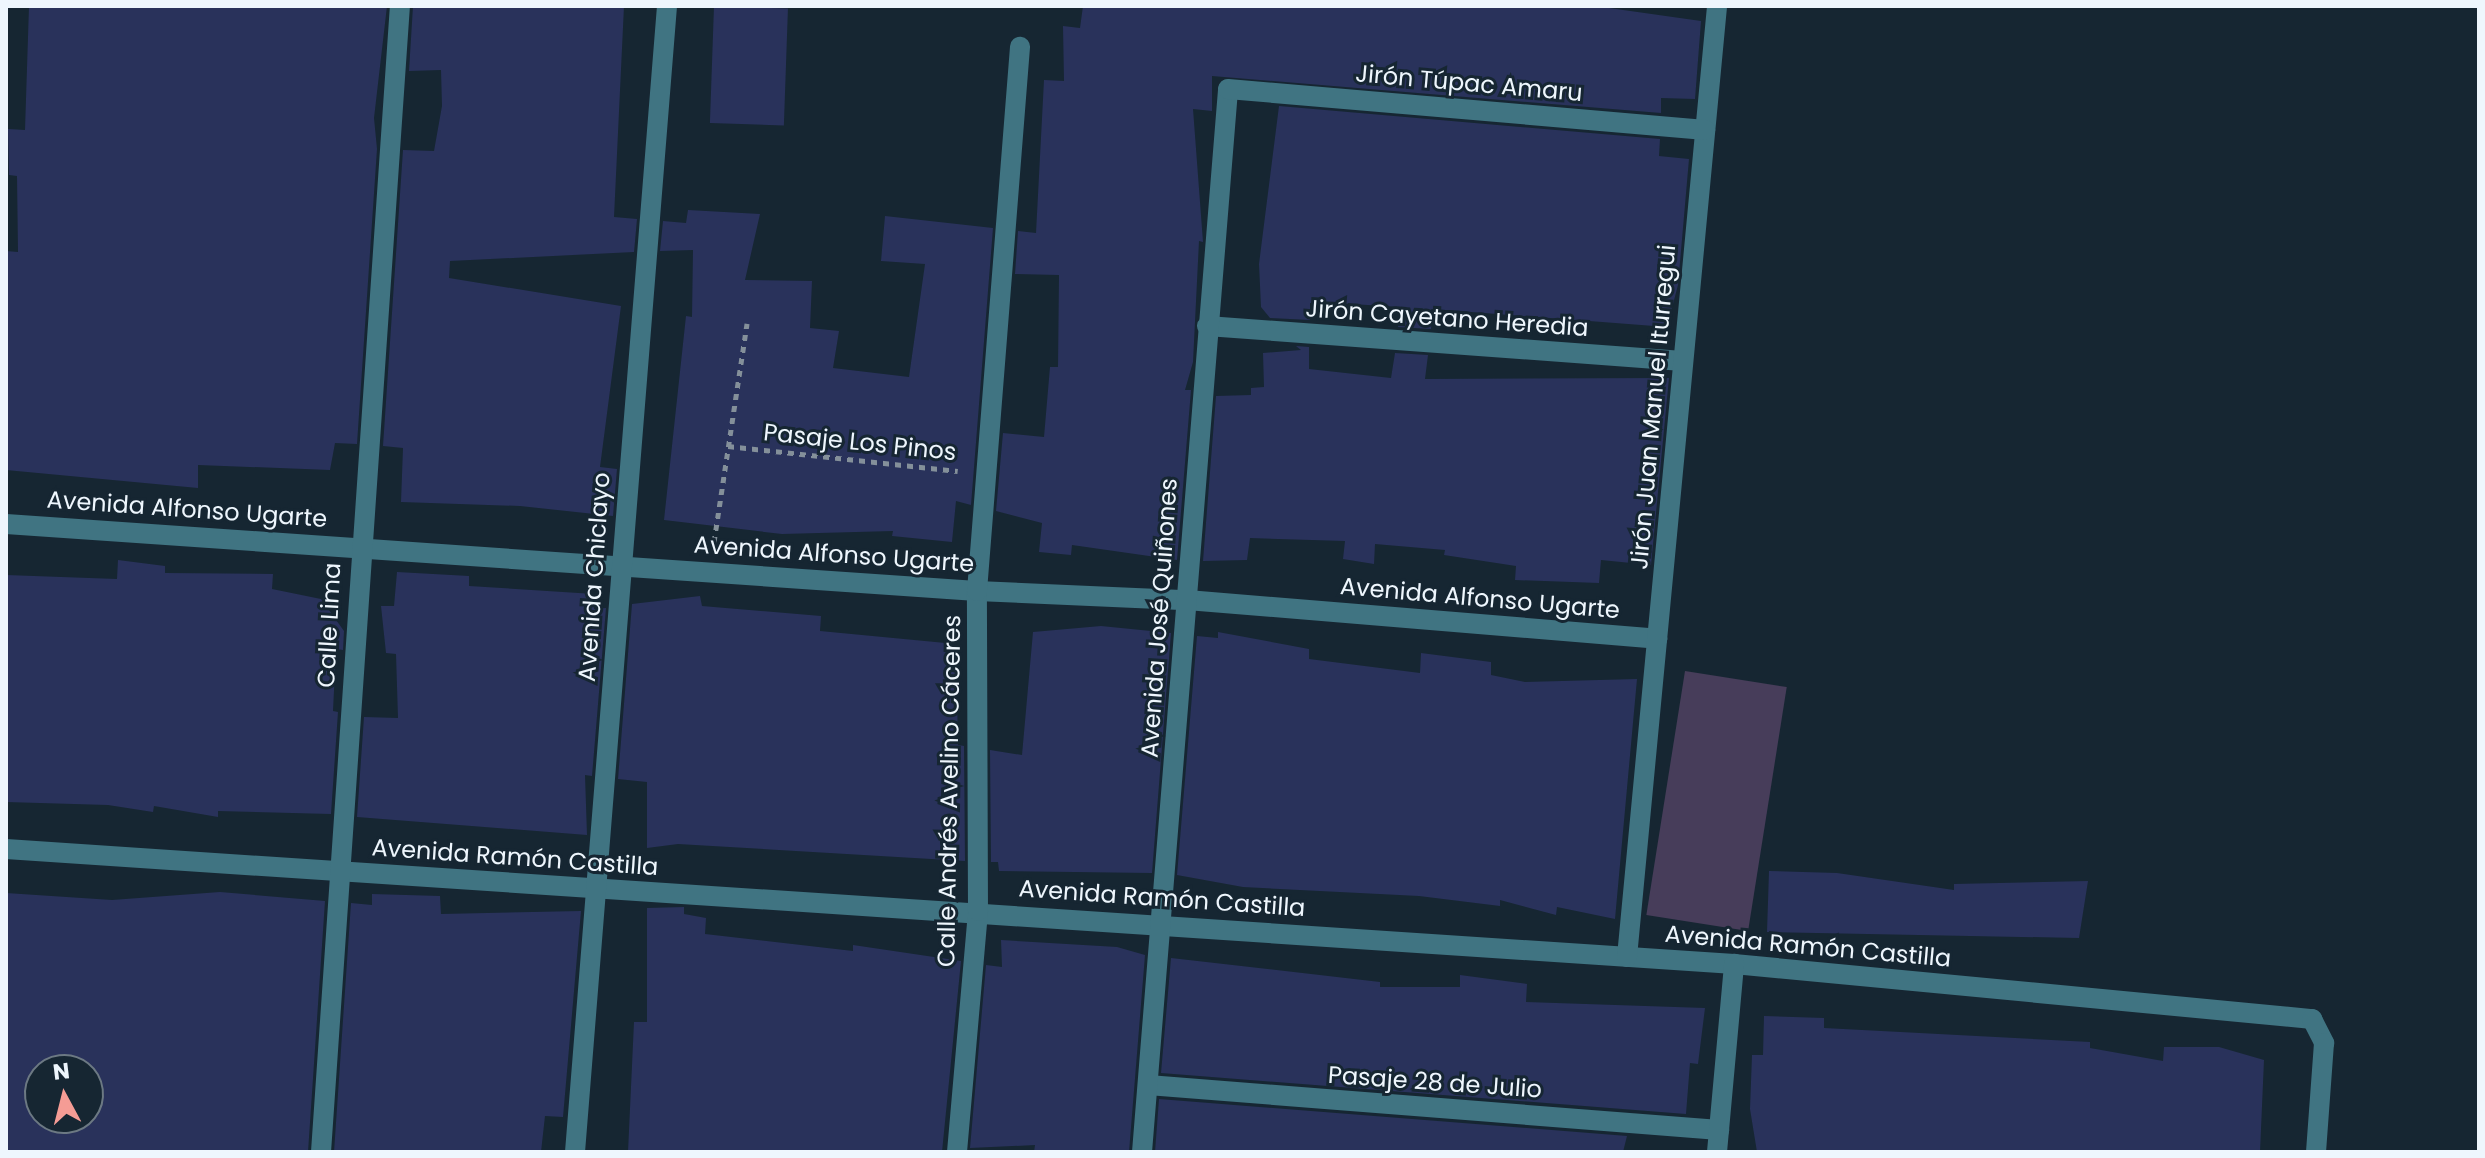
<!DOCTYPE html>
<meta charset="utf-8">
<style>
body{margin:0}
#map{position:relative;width:2485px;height:1158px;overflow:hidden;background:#162632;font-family:Poppins,sans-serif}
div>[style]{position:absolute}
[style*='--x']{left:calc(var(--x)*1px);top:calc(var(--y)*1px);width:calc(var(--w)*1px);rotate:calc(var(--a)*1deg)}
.green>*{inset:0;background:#473d5a;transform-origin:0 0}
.building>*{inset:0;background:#29325b;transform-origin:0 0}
.path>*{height:5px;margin-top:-2.5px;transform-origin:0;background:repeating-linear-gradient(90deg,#84909a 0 6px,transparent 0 12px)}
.minor>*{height:20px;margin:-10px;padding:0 10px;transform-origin:10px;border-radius:10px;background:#407482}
span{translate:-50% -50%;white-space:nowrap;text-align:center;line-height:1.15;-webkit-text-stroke:6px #162632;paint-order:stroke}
.street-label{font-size:24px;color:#eef6fd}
.frame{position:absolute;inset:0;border:8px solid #eef6fd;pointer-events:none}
.north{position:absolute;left:24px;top:1054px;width:80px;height:80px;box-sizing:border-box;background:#162632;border:2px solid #6c7983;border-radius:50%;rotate:353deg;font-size:22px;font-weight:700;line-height:32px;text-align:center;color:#eef6fd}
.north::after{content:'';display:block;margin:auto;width:28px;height:36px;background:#f59c95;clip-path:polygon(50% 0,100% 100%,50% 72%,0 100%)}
</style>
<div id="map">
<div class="green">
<div style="left:1685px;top:671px;width:103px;height:247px;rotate:9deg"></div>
</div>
<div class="building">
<div style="clip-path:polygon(29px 6px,387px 6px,374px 118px,377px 149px,357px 444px,335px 443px,330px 470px,198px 465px,198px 488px,6px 470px,6px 251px,18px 252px,17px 176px,9px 175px,8px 129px,25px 130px)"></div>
<div style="clip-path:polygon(413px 6px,624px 6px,614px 217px,637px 219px,634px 252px,450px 261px,449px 278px,621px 306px,600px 467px,617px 469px,613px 516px,520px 506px,401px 502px,403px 448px,383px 446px,403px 150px,434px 151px,442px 106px,441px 70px,409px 71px)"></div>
<div style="left:714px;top:6px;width:74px;height:117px;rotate:2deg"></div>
<div style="clip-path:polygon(1083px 6px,1595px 6px,1701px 21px,1695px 99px,1661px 98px,1661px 113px,1212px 76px,1212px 111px,1193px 109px,1203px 242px,1199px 241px,1193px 362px,1185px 390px,1191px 390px,1177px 560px,1072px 545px,1071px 555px,1039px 552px,1042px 523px,996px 511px,1003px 433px,1044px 437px,1050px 367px,1058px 367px,1059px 275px,1015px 274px,1018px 231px,1036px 233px,1044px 80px,1064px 81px,1063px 26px,1080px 28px)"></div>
<div style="clip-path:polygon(1279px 106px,1660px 139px,1659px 156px,1689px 159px,1678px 285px,1667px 327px,1433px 309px,1431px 329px,1398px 327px,1401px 307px,1351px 304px,1310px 303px,1310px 320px,1270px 318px,1261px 307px,1259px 264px)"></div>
<div style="clip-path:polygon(688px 210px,760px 214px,745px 280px,812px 281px,810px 328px,839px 331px,833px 368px,909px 377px,925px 264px,881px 261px,885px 216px,993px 228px,971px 505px,956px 501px,952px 542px,892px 536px,893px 531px,782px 534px,664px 520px,686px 316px,692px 317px,693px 250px,660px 251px,663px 221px,686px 223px)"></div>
<div style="clip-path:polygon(1296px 346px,1309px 347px,1309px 369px,1391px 378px,1395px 353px,1428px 355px,1425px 379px,1669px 378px,1651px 565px,1601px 560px,1599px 583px,1515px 580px,1516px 566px,1444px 555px,1445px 550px,1375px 544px,1374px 564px,1343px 559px,1345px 541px,1250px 538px,1247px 560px,1203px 561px,1216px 396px,1251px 395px,1251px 388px,1264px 387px,1263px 353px,1301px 350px)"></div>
<div style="clip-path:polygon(118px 560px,165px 566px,165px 573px,273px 574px,272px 589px,321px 599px,344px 631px,343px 650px,336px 649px,333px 711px,338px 712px,331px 814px,218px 811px,218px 817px,154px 806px,153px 812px,108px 805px,6px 802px,6px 575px,117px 579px)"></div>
<div style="clip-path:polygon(397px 572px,469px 576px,469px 586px,594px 594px,594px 609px,606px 608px,592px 776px,585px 775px,587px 835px,357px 817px,364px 717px,398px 718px,396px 654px,386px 653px,381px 606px,394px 606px)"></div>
<div style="clip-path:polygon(700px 596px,702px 606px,821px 616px,820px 631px,956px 644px,958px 745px,964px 746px,965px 861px,678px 844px,647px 848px,647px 782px,618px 779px,632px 604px)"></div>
<div style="clip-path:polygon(1101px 626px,1171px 633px,1152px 873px,999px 871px,998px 862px,991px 862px,990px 750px,1022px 755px,1033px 632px)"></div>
<div style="clip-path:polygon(1218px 632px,1309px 649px,1309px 659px,1420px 673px,1421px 653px,1491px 662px,1491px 675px,1525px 682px,1637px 679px,1615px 919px,1557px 907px,1556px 915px,1500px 900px,1500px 906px,1419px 896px,1243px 887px,1177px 875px,1197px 636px,1218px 638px)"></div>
<div style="clip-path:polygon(1769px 871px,1837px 873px,1954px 890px,1954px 884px,2088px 881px,2079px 938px,1767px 932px)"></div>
<div style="clip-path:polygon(evenodd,220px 892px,325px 901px,308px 1152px,6px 1152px,6px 893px,112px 900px,220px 892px,40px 1070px,88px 1070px,88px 1118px,40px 1118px,40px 1070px)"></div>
<div style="clip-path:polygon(372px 894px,440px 896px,441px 914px,581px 911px,563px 1117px,545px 1116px,541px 1152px,334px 1152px,351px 903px,372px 905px)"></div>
<div style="clip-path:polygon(684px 907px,684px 914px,706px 918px,705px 934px,853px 951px,853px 945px,961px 961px,942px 1152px,628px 1152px,634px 1022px,647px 1022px,647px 908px)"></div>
<div style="clip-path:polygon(1001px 940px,1117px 947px,1145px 955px,1129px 1152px,1034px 1152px,1035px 1145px,970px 1148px,986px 965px,1002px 967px)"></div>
<div style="clip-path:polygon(1171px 958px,1380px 982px,1380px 987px,1460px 987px,1460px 975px,1527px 984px,1526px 1002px,1705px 1008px,1698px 1064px,1690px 1063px,1686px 1114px,1161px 1073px)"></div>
<div style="clip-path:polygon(1764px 1016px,1824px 1018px,1824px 1028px,2090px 1042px,2090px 1048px,2163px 1061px,2164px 1047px,2219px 1047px,2264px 1060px,2260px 1152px,1757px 1152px,1750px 1109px,1752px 1055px,1763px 1055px)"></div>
<div style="clip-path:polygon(1159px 1099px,1627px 1136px,1623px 1152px,1155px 1152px)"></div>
</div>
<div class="path">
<div style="--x:728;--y:446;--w:231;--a:6.2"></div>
<div style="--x:714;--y:542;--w:221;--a:-81.4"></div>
</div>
<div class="minor">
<div style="--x:1207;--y:326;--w:477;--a:4.2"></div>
<div style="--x:6;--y:524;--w:973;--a:3.95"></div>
<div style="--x:977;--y:591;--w:210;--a:2.5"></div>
<div style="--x:1187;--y:600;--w:472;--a:4.7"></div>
<div style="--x:6;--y:849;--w:1732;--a:3.81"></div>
<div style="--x:1734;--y:964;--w:581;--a:5.44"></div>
<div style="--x:2312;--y:1019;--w:27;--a:63"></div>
<div style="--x:2324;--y:1043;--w:109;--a:94.2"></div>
<div style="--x:1627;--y:957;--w:955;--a:-84.59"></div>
<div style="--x:1148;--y:1085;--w:573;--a:4.51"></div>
<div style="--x:321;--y:1152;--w:1149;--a:-86.06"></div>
<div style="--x:575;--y:1152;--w:1150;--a:-85.41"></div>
<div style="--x:957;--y:1152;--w:242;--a:-85"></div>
<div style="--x:978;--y:911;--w:320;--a:-90.2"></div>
<div style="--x:977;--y:591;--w:546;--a:-85.48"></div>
<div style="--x:1142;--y:1152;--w:1066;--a:-85.37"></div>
<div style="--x:1228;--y:89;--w:479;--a:4.9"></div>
<div style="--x:1717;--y:1152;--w:189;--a:-84.8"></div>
</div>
<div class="street-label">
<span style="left:1469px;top:83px;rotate:5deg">Jirón Túpac Amaru</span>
<span style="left:1447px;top:318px;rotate:4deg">Jirón Cayetano Heredia</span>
<span style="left:1653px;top:407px;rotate:-85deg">Jirón Juan Manuel Iturregui</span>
<span style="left:860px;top:442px;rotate:6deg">Pasaje Los Pinos</span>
<span style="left:187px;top:509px;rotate:4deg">Avenida Alfonso Ugarte</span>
<span style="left:834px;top:554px;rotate:4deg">Avenida Alfonso Ugarte</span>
<span style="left:594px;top:577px;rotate:-86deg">Avenida Chiclayo</span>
<span style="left:1480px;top:598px;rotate:5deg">Avenida Alfonso Ugarte</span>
<span style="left:1159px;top:618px;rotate:-86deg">Avenida José Quiñones</span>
<span style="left:329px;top:625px;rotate:-87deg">Calle Lima</span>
<span style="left:949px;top:791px;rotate:-89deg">Calle Andrés Avelino Cáceres</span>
<span style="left:515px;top:857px;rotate:4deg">Avenida Ramón Castilla</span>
<span style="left:1162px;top:898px;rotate:4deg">Avenida Ramón Castilla</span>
<span style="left:1808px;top:946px;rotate:5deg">Avenida Ramón Castilla</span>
<span style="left:1435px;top:1082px;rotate:4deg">Pasaje 28 de Julio</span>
</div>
<div class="frame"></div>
<div class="north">N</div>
</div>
